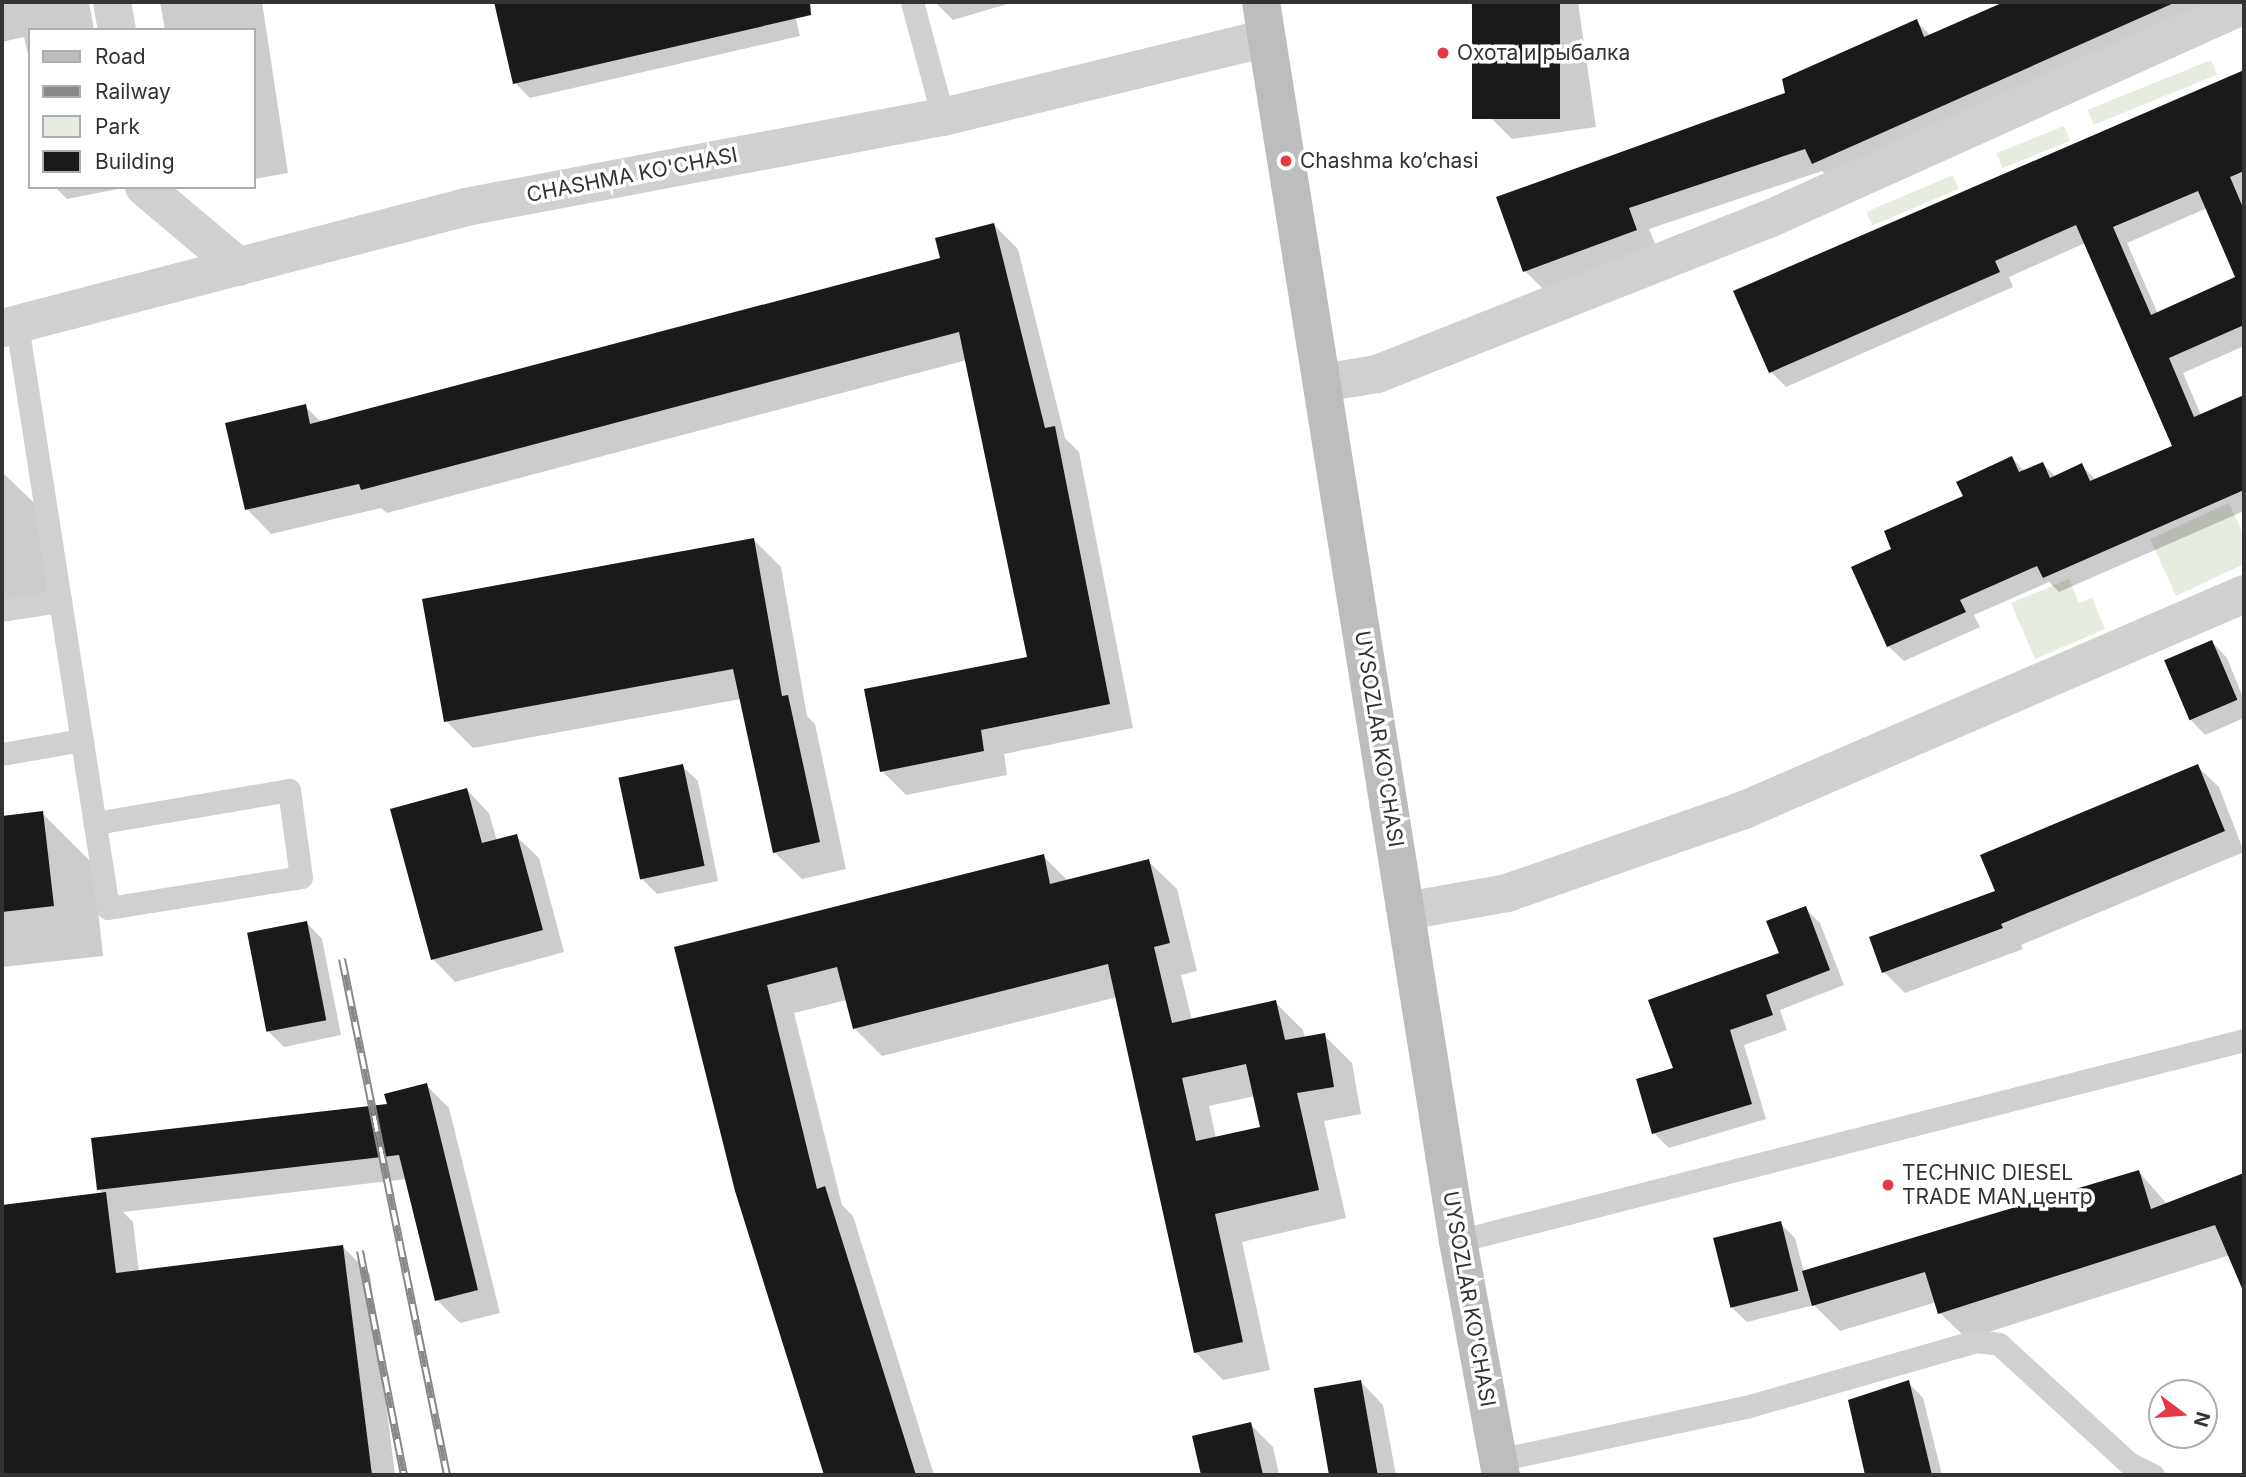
<!DOCTYPE html>
<meta charset="utf-8">
<style>
body{margin:0}
#map{position:relative;width:2246px;height:1477px;overflow:hidden;background:#fff;font-family:Inter,sans-serif}
div>[style]{position:absolute}
[style*='--x']{left:calc(var(--x)*1px);top:calc(var(--y)*1px);width:calc(var(--w)*1px);rotate:calc(var(--a)*1deg)}
.green>*{inset:0;background:#e6ecdf;transform-origin:0 0}
.shadow>*{inset:0;background:#0003}
.building>*{inset:0;background:#1a1a1a;transform-origin:0 0}
.service>*{height:23px;margin:-11.5px;padding:0 11.5px;transform-origin:11.5px;border-radius:11.5px;background:#d0d0d0}
.minor>*{height:38px;margin:-19px;padding:0 19px;transform-origin:19px;border-radius:19px;background:#d0d0d0}
.secondary>*{height:38px;margin:-19px;padding:0 19px;transform-origin:19px;border-radius:19px;background:#bdbdbd}
.rail>*{height:8px;margin-top:-4px;transform-origin:0;background:repeating-linear-gradient(90deg,#fff 0 16px,#888 0 32px);box-sizing:border-box;border-block:2px solid #888}
.dots>*{width:19px;height:19px;translate:-50% -50%;box-sizing:border-box;border:4px solid #fff;border-radius:50%}
span{translate:-50% -50%;white-space:nowrap;text-align:center;line-height:1.15;-webkit-text-stroke:7px #fff;paint-order:stroke}
.poi-label{font-size:21px;color:#333}
.left{translate:0 -50%;text-align:left}
.street-label{font-size:21px;color:#333}
.frame{position:absolute;inset:0;border:4px solid #333;pointer-events:none}
.legend{position:absolute;left:28px;top:28px;width:228px;height:161px;box-sizing:border-box;background:#fff;border:2px solid #adadad;margin:0;padding:9px 12px;list-style:none;font-size:21px;color:#333}
.legend li{display:flex;align-items:center;gap:14px;height:35px}
.legend b{width:35px;border:2px solid #adadad}
.north{position:absolute;left:2148px;top:1379px;width:70px;height:70px;box-sizing:border-box;background:#fff;border:2px solid #adadad;border-radius:50%;rotate:106deg;font-size:19px;font-weight:700;line-height:28px;text-align:center;color:#333}
.north::after{content:'';display:block;margin:auto;width:24px;height:32px;background:#e63946;clip-path:polygon(50% 0,100% 100%,50% 72%,0 100%)}
</style>
<div id="map">
<div class="green">
<div style="left:2211px;top:60px;width:16px;height:133px;rotate:68deg"></div>
<div style="left:2064px;top:126px;width:16px;height:73px;rotate:68deg"></div>
<div style="left:1953px;top:175px;width:15px;height:94px;rotate:67deg"></div>
<div style="clip-path:polygon(2229px 503px,2244px 536px,2244px 564px,2176px 596px,2150px 539px)"></div>
<div style="clip-path:polygon(2069px 579px,2079px 603px,2092px 598px,2105px 629px,2035px 659px,2011px 603px)"></div>
</div>
<div class="shadow">
<div style="clip-path:polygon(2px 2px,89px 2px,94px 30px,30px 30px,30px 62px,24px 37px,2px 42px)"></div>
<div style="clip-path:polygon(160px 2px,262px 2px,288px 173px,254px 179px,254px 30px,165px 30px)"></div>
<div style="clip-path:polygon(496px 2px,792px 2px,800px 36px,530px 98px,515px 83px)"></div>
<div style="clip-path:polygon(935px 2px,1011px 2px,1011px 3px,953px 20px)"></div>
<div style="clip-path:polygon(1471px 2px,1578px 2px,1596px 127px,1512px 139px,1490px 117px)"></div>
<div style="clip-path:polygon(2008px 2px,2244px 2px,1835px 184px,1822px 171px,1649px 229px,1658px 251px,1546px 292px,1525px 271px,1787px 94px,1916px 21px,1931px 36px)"></div>
<div style="clip-path:polygon(evenodd,2244px 72px,2244px 346px,2183px 373px,2201px 415px,2244px 397px,2244px 511px,2059px 592px,2049px 582px,2015px 597px,1974px 615px,1980px 627px,1904px 661px,1888px 646px,1894px 550px,2012px 458px,2025px 472px,2043px 464px,2056px 477px,2082px 466px,2096px 480px,2174px 446px,2085px 243px,2009px 277px,2013px 287px,1786px 387px,1771px 372px,1736px 292px,2244px 72px,2207px 208px,2237px 278px,2158px 314px,2127px 243px,2207px 208px)"></div>
<div style="clip-path:polygon(55px 187px,118px 187px,118px 189px,67px 199px)"></div>
<div style="clip-path:polygon(994px 225px,1018px 249px,1065px 438px,1079px 452px,1133px 728px,1004px 754px,1007px 775px,906px 795px,882px 771px,1029px 659px,967px 360px,387px 513px,381px 508px,271px 534px,247px 509px,305px 406px,322px 423px,943px 260px)"></div>
<div style="clip-path:polygon(2px 472px,55px 523px,65px 609px,2px 616px)"></div>
<div style="clip-path:polygon(754px 540px,781px 567px,807px 716px,815px 724px,846px 869px,802px 879px,774px 852px,741px 699px,473px 748px,446px 721px)"></div>
<div style="clip-path:polygon(2212px 642px,2227px 658px,2244px 700px,2244px 718px,2205px 735px,2190px 719px,2166px 662px)"></div>
<div style="clip-path:polygon(682px 766px,698px 781px,718px 881px,657px 894px,642px 879px)"></div>
<div style="clip-path:polygon(2198px 767px,2219px 787px,2244px 852px,2021px 945px,2023px 949px,1905px 993px,1884px 972px,1997px 892px)"></div>
<div style="clip-path:polygon(467px 790px,489px 813px,497px 841px,516px 836px,539px 858px,564px 952px,455px 982px,433px 959px)"></div>
<div style="clip-path:polygon(42px 813px,93px 864px,103px 956px,2px 967px,2px 818px)"></div>
<div style="clip-path:polygon(evenodd,1043px 856px,1068px 881px,1148px 861px,1177px 889px,1197px 971px,1181px 975px,1192px 1020px,1275px 1002px,1303px 1030px,1305px 1039px,1324px 1035px,1352px 1063px,1361px 1114px,1324px 1121px,1346px 1218px,1242px 1242px,1270px 1370px,1223px 1380px,1195px 1352px,1117px 997px,882px 1056px,854px 1028px,847px 1000px,794px 1013px,842px 1205px,853px 1216px,934px 1475px,825px 1475px,736px 1191px,677px 948px,1043px 856px,1255px 1096px,1262px 1128px,1216px 1138px,1209px 1106px,1255px 1096px)"></div>
<div style="clip-path:polygon(1805px 908px,1820px 923px,1844px 985px,1780px 1010px,1787px 1030px,1744px 1045px,1766px 1119px,1669px 1148px,1654px 1133px,1675px 1069px,1781px 954px)"></div>
<div style="clip-path:polygon(307px 923px,322px 939px,341px 1035px,284px 1047px,269px 1032px)"></div>
<div style="clip-path:polygon(426px 1085px,449px 1108px,500px 1313px,460px 1323px,437px 1300px,407px 1179px,123px 1212px,133px 1222px,139px 1272px,342px 1246px,370px 1274px,395px 1475px,2px 1475px,2px 1207px,104px 1194px,99px 1189px,389px 1106px)"></div>
<div style="clip-path:polygon(2139px 1172px,2167px 1204px,2244px 1173px,2244px 1289px,2230px 1255px,1967px 1339px,1940px 1313px,1937px 1302px,1840px 1331px,1814px 1305px,1747px 1322px,1731px 1307px,1780px 1223px,1795px 1238px,1804px 1272px)"></div>
<div style="clip-path:polygon(1361px 1382px,1383px 1405px,1396px 1475px,1331px 1475px,1317px 1390px)"></div>
<div style="clip-path:polygon(1908px 1382px,1923px 1398px,1942px 1475px,1867px 1475px,1850px 1401px)"></div>
<div style="clip-path:polygon(1250px 1424px,1273px 1447px,1279px 1475px,1203px 1475px,1194px 1438px)"></div>
</div>
<div class="building">
<div style="clip-path:polygon(494px 2px,810px 2px,811px 15px,513px 84px)"></div>
<div style="left:1472px;top:2px;width:88px;height:117px"></div>
<div style="clip-path:polygon(2004px 2px,2176px 2px,1812px 164px,1805px 149px,1629px 208px,1637px 230px,1523px 272px,1496px 197px,1785px 93px,1782px 79px,1917px 19px,1924px 37px)"></div>
<div style="clip-path:polygon(evenodd,2244px 70px,2244px 171px,2230px 177px,2244px 210px,2244px 325px,2169px 358px,2194px 417px,2244px 395px,2244px 490px,2043px 578px,2037px 566px,1960px 600px,1966px 612px,1887px 647px,1851px 567px,1891px 549px,1884px 531px,1963px 496px,1956px 482px,2012px 456px,2019px 472px,2043px 462px,2050px 478px,2082px 463px,2090px 481px,2172px 446px,2076px 225px,1995px 261px,2000px 272px,1769px 373px,1733px 291px,2244px 70px,2198px 191px,2235px 277px,2151px 315px,2113px 227px,2198px 191px)"></div>
<div style="clip-path:polygon(994px 223px,1045px 428px,1055px 426px,1110px 704px,981px 730px,984px 751px,880px 772px,864px 689px,1027px 657px,959px 332px,361px 490px,359px 484px,245px 510px,225px 423px,306px 404px,310px 424px,940px 258px,935px 238px)"></div>
<div style="clip-path:polygon(754px 538px,782px 696px,788px 695px,820px 842px,773px 853px,733px 669px,444px 722px,422px 599px)"></div>
<div style="left:2212px;top:640px;width:65px;height:52px;rotate:67deg"></div>
<div style="left:683px;top:764px;width:104px;height:66px;rotate:78deg"></div>
<div style="clip-path:polygon(2198px 764px,2225px 831px,2001px 924px,2003px 928px,1882px 973px,1869px 937px,1995px 891px,1980px 855px)"></div>
<div style="clip-path:polygon(467px 788px,482px 843px,517px 834px,543px 930px,431px 960px,390px 809px)"></div>
<div style="clip-path:polygon(43px 811px,54px 906px,2px 912px,2px 816px)"></div>
<div style="clip-path:polygon(evenodd,1044px 854px,1050px 884px,1149px 859px,1170px 943px,1154px 947px,1172px 1023px,1276px 1000px,1285px 1040px,1325px 1033px,1334px 1087px,1297px 1093px,1319px 1190px,1215px 1214px,1243px 1342px,1194px 1353px,1108px 964px,853px 1029px,837px 967px,767px 985px,817px 1189px,825px 1186px,916px 1475px,824px 1475px,735px 1191px,674px 947px,1044px 854px,1246px 1064px,1260px 1127px,1196px 1141px,1182px 1078px,1246px 1064px)"></div>
<div style="clip-path:polygon(1806px 906px,1830px 970px,1766px 995px,1773px 1015px,1730px 1030px,1752px 1104px,1652px 1134px,1636px 1079px,1673px 1068px,1648px 1000px,1779px 953px,1766px 921px)"></div>
<div style="left:307px;top:921px;width:101px;height:61px;rotate:79deg"></div>
<div style="clip-path:polygon(427px 1083px,478px 1290px,435px 1301px,399px 1155px,97px 1190px,91px 1138px,387px 1104px,384px 1094px)"></div>
<div style="clip-path:polygon(2139px 1170px,2151px 1209px,2244px 1173px,2244px 1293px,2215px 1225px,1938px 1314px,1925px 1272px,1812px 1306px,1802px 1271px)"></div>
<div style="clip-path:polygon(106px 1192px,116px 1273px,343px 1245px,372px 1475px,2px 1475px,2px 1205px)"></div>
<div style="left:1781px;top:1221px;width:72px;height:70px;rotate:76deg"></div>
<div style="left:1361px;top:1380px;width:97px;height:48px;rotate:80deg"></div>
<div style="clip-path:polygon(1909px 1380px,1932px 1475px,1865px 1475px,1848px 1400px)"></div>
<div style="clip-path:polygon(1251px 1422px,1263px 1475px,1201px 1475px,1192px 1436px)"></div>
</div>
<div class="service">
<div style="--x:912;--y:2;--w:119;--a:74.9"></div>
<div style="--x:17;--y:325;--w:590;--a:81.13"></div>
<div style="--x:108;--y:908;--w:195;--a:-9.1"></div>
<div style="--x:301;--y:877;--w:88;--a:-97.9"></div>
<div style="--x:289;--y:790;--w:197;--a:170.3"></div>
<div style="--x:2;--y:610;--w:59;--a:-8.8"></div>
<div style="--x:2;--y:754;--w:80;--a:-10"></div>
<div style="--x:1458;--y:1241;--w:811;--a:-14.34"></div>
<div style="--x:1498;--y:1460;--w:254;--a:-12.1"></div>
<div style="--x:1746;--y:1407;--w:239;--a:-16"></div>
<div style="--x:1976;--y:1341;--w:23;--a:7"></div>
<div style="--x:1999;--y:1344;--w:176;--a:42.5"></div>
<div style="--x:2129;--y:1463;--w:27;--a:27"></div>
</div>
<div class="minor">
<div style="--x:112;--y:2;--w:28;--a:80"></div>
<div style="--x:144;--y:187;--w:124;--a:40.1"></div>
<div style="--x:2;--y:328;--w:480;--a:-14.6"></div>
<div style="--x:466;--y:207;--w:485;--a:-10.7"></div>
<div style="--x:943;--y:117;--w:333;--a:-13.7"></div>
<div style="--x:1322;--y:383;--w:56;--a:-9.3"></div>
<div style="--x:1377;--y:374;--w:422;--a:-21.6"></div>
<div style="--x:1769;--y:219;--w:521;--a:-24.25"></div>
<div style="--x:1406;--y:911;--w:103;--a:-10.1"></div>
<div style="--x:1507;--y:893;--w:251;--a:-19.3"></div>
<div style="--x:1744;--y:810;--w:545;--a:-23.36"></div>
</div>
<div class="secondary">
<div style="--x:1261;--y:2;--w:1255;--a:80.97"></div>
<div style="--x:1458;--y:1241;--w:238;--a:79.6"></div>
</div>
<div class="rail">
<div style="--x:342;--y:959;--w:527;--a:78.5"></div>
<div style="--x:360;--y:1251;--w:228;--a:78.9"></div>
</div>
<div class="dots">
<div style="left:1443px;top:53px;background:#e63946"></div>
<div style="left:1286px;top:161px;background:#e63946"></div>
<div style="left:1888px;top:1185px;background:#e63946"></div>
</div>
<div class="poi-label">
<span class="left" style="left:1457px;top:53px">Охота и рыбалка</span>
<span class="left" style="left:1300px;top:161px">Chashma ko‘chasi</span>
<span class="left" style="left:1902px;top:1185px">TECHNIC DIESEL<br>TRADE MAN центр</span>
</div>
<div class="street-label">
<span style="left:632px;top:175px;rotate:-11deg">CHASHMA KO'CHASI</span>
<span style="left:1379px;top:739px;rotate:81deg">UYSOZLAR KO'CHASI</span>
<span style="left:1469px;top:1299px;rotate:80deg">UYSOZLAR KO'CHASI</span>
</div>
<div class="frame"></div>
<ul class="legend">
<li><b style="height:9px;background:#bdbdbd"></b>Road</li>
<li><b style="height:9px;background:#888"></b>Railway</li>
<li><b style="height:19px;background:#e6ecdf"></b>Park</li>
<li><b style="height:19px;background:#1a1a1a"></b>Building</li>
</ul>
<div class="north">N</div>
</div>
